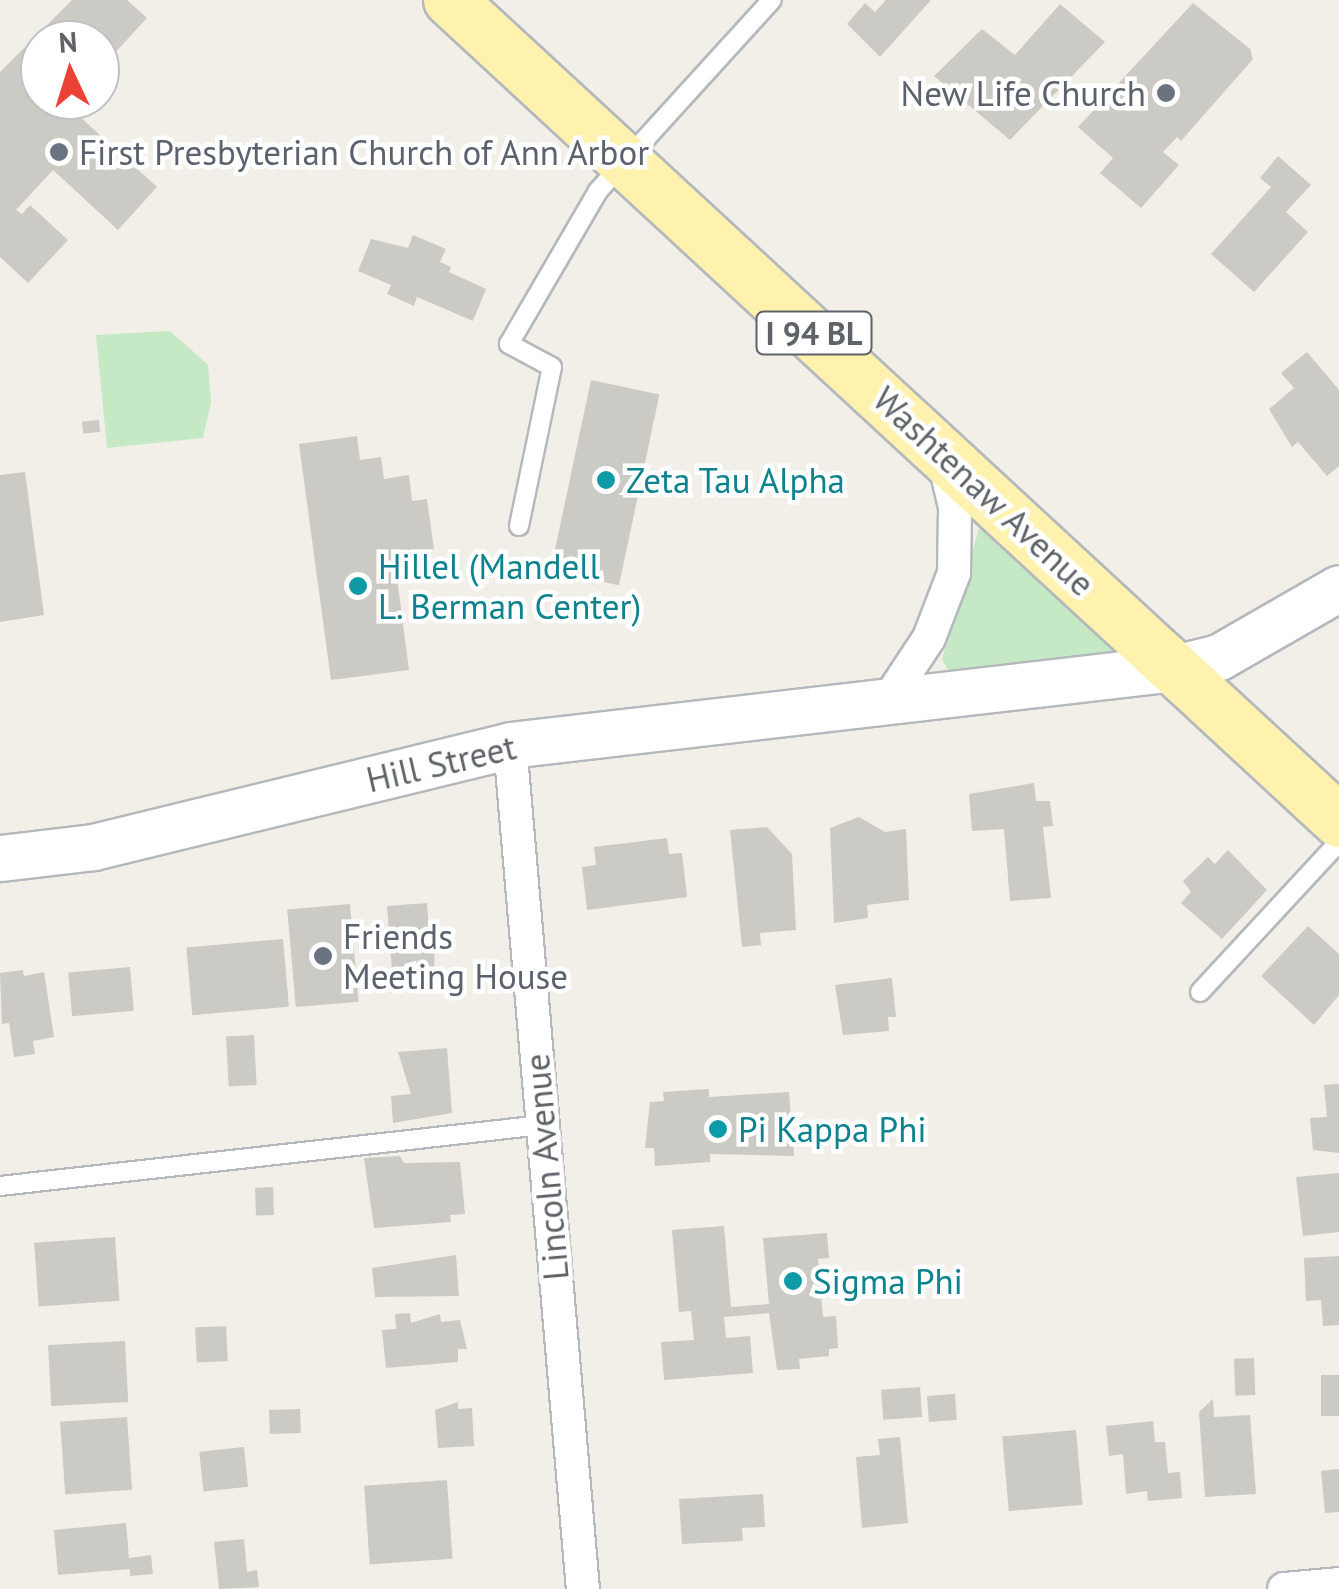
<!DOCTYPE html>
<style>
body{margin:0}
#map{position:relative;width:1339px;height:1589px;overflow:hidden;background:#f1efe8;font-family:"PT Sans",sans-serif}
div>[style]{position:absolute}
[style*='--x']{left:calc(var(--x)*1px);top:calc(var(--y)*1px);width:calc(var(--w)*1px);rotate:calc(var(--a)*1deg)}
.green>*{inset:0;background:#c5e8c5}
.building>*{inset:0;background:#cccac5;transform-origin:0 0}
.roads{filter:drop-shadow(2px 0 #b5b8bc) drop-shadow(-2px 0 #b5b8bc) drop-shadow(0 2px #b5b8bc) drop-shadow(0 -2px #b5b8bc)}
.lane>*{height:18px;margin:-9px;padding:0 9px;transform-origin:9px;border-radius:9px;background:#fff}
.street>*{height:32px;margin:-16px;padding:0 16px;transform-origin:16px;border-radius:16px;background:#fff}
.secondary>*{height:45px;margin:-22.5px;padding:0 22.5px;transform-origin:22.5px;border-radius:22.5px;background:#fff}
.primary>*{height:52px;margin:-26px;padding:0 26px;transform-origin:26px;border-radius:26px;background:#fff2af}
.dots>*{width:28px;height:28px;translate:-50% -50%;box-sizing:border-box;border:5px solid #fff;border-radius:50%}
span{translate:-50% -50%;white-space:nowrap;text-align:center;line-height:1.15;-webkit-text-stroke:9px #fff;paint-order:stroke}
.shield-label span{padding:2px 8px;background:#fff;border:2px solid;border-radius:8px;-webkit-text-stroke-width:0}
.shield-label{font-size:32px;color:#5f6368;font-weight:700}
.worship-label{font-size:35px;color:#5b616d}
.right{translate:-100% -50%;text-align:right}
.left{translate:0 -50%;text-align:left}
.culture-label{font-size:35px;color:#0d838f}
.street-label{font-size:35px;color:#5f6368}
.north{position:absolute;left:20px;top:20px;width:100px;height:100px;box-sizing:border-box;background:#fff;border:2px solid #bfc1c3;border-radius:50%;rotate:356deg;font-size:28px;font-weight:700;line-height:40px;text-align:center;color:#5f6368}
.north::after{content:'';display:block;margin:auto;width:35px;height:45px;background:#ea4335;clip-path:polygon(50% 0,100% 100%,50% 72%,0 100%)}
</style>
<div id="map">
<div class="green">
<div style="clip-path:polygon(170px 331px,208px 365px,211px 402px,203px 438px,107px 448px,96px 335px)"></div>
<div style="clip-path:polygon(980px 525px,1114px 650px,1112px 656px,949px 671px,942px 660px)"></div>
</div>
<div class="building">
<div style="clip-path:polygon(72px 0,127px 0,147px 18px,100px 69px,100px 40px,40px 40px,40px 100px,71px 100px,67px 105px,157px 187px,118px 230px,53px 170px,16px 210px,22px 214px,30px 205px,68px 240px,28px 283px,0 257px,0 72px)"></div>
<div style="clip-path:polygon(886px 0,931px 0,880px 57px,847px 24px,865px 3px,875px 12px)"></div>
<div style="clip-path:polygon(1193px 3px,1250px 49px,1253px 59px,1181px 141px,1177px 137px,1163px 152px,1179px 165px,1141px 208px,1100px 173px,1113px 158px,1078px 127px)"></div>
<div style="clip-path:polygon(1060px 4px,1105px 42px,1010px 140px,934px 76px,982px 29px,1015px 55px)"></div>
<div style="clip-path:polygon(1278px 156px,1311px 185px,1286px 212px,1308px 232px,1254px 292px,1211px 254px,1271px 187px,1260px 178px)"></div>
<div style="clip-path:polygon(413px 235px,446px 249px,440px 262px,451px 267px,449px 272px,486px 289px,473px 321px,417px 297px,414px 306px,387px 294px,391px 285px,358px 271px,371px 239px,408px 248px)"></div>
<div style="clip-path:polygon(1307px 352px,1339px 390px,1339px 466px,1327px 476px,1298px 442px,1292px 447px,1269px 409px,1294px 388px,1281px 373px)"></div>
<div style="left:591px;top:380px;width:70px;height:195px;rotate:12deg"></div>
<div style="left:99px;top:420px;width:12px;height:17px;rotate:85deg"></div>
<div style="clip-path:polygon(357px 436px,360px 460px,381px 457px,384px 479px,409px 475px,412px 501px,427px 499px,434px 549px,394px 555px,409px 670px,331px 680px,299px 444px)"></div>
<div style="clip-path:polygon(25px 472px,44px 615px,0 622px,0 475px)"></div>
<div style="clip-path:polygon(1034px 783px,1036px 801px,1050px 801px,1053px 826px,1043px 827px,1051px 898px,1010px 901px,1004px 829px,972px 831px,969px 794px)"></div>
<div style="clip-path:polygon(859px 817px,885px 832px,906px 829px,909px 900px,867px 905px,868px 918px,834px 923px,830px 828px)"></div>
<div style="clip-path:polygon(767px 827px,792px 854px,796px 930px,760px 933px,761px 945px,742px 947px,730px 830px)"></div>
<div style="clip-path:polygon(667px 838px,669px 854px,682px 853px,687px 897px,587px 910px,582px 867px,596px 865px,594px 847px)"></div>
<div style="clip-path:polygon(1228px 850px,1267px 890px,1222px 939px,1181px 903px,1191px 892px,1183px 881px,1208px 857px,1215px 864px)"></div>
<div style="clip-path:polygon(427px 903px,429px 930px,435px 930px,434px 979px,393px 983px,387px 906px)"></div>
<div style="left:350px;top:904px;width:98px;height:63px;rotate:85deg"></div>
<div style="clip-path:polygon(1308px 926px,1339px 954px,1339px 995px,1314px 1025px,1261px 976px)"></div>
<div style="left:283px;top:939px;width:68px;height:97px;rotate:85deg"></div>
<div style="left:130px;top:967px;width:44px;height:62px;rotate:85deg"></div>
<div style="clip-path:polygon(23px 970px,24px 976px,44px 972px,54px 1037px,33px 1041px,35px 1054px,14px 1057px,9px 1023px,2px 1024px,0 973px)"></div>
<div style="clip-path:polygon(892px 978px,896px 1017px,888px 1017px,889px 1031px,843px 1035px,835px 985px)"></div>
<div style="left:254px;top:1035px;width:50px;height:28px;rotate:87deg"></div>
<div style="clip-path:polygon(447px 1048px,452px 1113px,393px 1123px,391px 1096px,411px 1094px,398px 1052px)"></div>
<div style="clip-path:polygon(1339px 1084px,1339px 1153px,1313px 1150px,1310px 1118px,1327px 1117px,1324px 1085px)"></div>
<div style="clip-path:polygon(709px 1089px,709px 1097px,789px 1092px,794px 1156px,710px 1154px,710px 1162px,655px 1166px,654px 1148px,645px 1148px,650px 1102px,664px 1101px,663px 1092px)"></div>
<div style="clip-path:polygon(400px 1156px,404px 1163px,460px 1162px,465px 1214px,450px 1215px,451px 1222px,374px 1228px,364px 1158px)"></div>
<div style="clip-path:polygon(1339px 1173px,1339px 1232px,1303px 1236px,1296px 1177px)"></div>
<div style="left:273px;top:1187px;width:28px;height:18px;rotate:88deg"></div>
<div style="clip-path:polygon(724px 1226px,731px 1307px,769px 1304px,763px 1238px,827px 1233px,829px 1258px,818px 1259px,823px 1317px,836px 1316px,838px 1348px,829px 1349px,829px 1356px,799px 1359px,800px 1369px,777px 1370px,769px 1313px,724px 1317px,726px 1338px,750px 1336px,753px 1373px,664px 1380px,661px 1342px,694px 1340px,691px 1311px,679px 1312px,672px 1230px)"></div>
<div style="left:115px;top:1237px;width:64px;height:81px;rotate:86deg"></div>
<div style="clip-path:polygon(456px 1255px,459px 1296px,375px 1297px,372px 1268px)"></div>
<div style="clip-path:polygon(1339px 1256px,1339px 1325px,1323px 1326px,1321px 1300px,1306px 1301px,1304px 1258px)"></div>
<div style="clip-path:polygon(410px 1313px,411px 1323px,440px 1314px,441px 1322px,460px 1320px,467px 1349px,458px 1349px,458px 1362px,386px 1368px,382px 1330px,396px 1329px,395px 1314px)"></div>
<div style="left:226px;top:1326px;width:35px;height:31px;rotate:87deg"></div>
<div style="left:125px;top:1341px;width:61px;height:77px;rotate:87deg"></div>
<div style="left:1254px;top:1358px;width:37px;height:20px;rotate:88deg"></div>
<div style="left:1321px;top:1375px;width:18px;height:41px"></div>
<div style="left:920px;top:1387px;width:30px;height:39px;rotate:86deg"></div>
<div style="left:955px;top:1394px;width:26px;height:28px;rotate:86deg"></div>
<div style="clip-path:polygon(1213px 1399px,1214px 1417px,1250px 1415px,1256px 1494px,1205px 1497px,1199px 1412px)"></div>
<div style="clip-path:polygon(458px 1402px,458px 1409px,472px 1408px,474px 1446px,438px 1448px,435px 1410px)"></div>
<div style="left:300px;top:1409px;width:24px;height:31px;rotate:88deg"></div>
<div style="left:127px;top:1417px;width:73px;height:67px;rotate:86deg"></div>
<div style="clip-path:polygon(1153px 1421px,1155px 1442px,1165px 1442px,1168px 1473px,1180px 1472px,1182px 1498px,1148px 1501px,1147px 1491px,1126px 1494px,1123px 1454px,1109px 1456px,1106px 1426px)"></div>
<div style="left:1076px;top:1430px;width:75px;height:74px;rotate:85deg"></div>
<div style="clip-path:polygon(900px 1437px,908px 1523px,862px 1528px,856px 1457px,880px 1455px,878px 1439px)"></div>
<div style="left:244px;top:1447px;width:40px;height:45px;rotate:84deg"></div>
<div style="clip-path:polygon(1339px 1469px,1339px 1512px,1325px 1513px,1321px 1471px)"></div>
<div style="left:447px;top:1480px;width:79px;height:83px;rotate:86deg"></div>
<div style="clip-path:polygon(763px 1494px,765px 1527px,742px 1528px,743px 1541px,682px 1544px,679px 1499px)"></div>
<div style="clip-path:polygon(126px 1523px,129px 1558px,151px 1555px,153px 1574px,130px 1576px,130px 1569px,58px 1575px,54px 1530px)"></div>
<div style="clip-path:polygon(244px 1539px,247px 1572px,257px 1570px,259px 1587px,219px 1589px,214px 1542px)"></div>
</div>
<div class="roads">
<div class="lane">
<div style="--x:519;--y:526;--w:162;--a:-78.3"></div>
<div style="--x:552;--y:367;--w:49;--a:-151.9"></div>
<div style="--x:509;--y:344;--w:177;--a:-59.8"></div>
<div style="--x:598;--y:191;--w:258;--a:-47.7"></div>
<div style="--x:1200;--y:992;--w:205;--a:-47.2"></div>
<div style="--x:0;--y:1186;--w:545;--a:-6.42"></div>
</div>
<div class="street">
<div style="--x:888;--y:700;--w:74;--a:-56.5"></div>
<div style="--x:929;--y:638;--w:70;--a:-69"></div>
<div style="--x:954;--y:573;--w:66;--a:-89.1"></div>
<div style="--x:955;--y:507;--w:47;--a:-103.4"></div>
<div style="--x:510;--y:745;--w:847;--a:85.06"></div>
<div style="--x:1284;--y:1589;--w:55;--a:-5.2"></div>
</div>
<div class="secondary">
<div style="--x:0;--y:858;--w:94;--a:-6.7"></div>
<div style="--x:93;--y:847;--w:429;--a:-13.7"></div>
<div style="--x:510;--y:745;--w:668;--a:-6.61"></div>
<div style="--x:1174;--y:668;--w:46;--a:-13.7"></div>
<div style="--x:1219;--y:657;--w:138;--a:-29.9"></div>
</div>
<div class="primary">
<div style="--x:450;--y:0;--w:1210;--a:42.72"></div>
</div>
</div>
<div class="dots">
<div style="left:1166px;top:93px;background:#6b7280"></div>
<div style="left:59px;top:152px;background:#6b7280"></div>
<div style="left:606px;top:480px;background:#0f9aa8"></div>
<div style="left:358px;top:586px;background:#0f9aa8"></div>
<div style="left:323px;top:956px;background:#6b7280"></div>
<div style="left:718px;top:1129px;background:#0f9aa8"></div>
<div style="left:793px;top:1281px;background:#0f9aa8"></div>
</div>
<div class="shield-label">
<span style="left:814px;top:333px">I 94 BL</span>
</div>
<div class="worship-label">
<span class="right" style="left:1146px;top:93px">New Life Church</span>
<span class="left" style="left:79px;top:152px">First Presbyterian Church of Ann Arbor</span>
<span class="left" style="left:343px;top:956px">Friends<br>Meeting House</span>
</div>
<div class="culture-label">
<span class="left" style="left:626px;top:480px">Zeta Tau Alpha</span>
<span class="left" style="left:378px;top:586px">Hillel (Mandell<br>L. Berman Center)</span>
<span class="left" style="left:738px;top:1129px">Pi Kappa Phi</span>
<span class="left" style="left:813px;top:1281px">Sigma Phi</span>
</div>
<div class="street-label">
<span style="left:984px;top:491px;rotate:43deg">Washtenaw Avenue</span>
<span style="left:441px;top:763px;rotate:-13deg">Hill Street</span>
<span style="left:546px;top:1167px;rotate:-95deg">Lincoln Avenue</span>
</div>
<div class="north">N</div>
</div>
